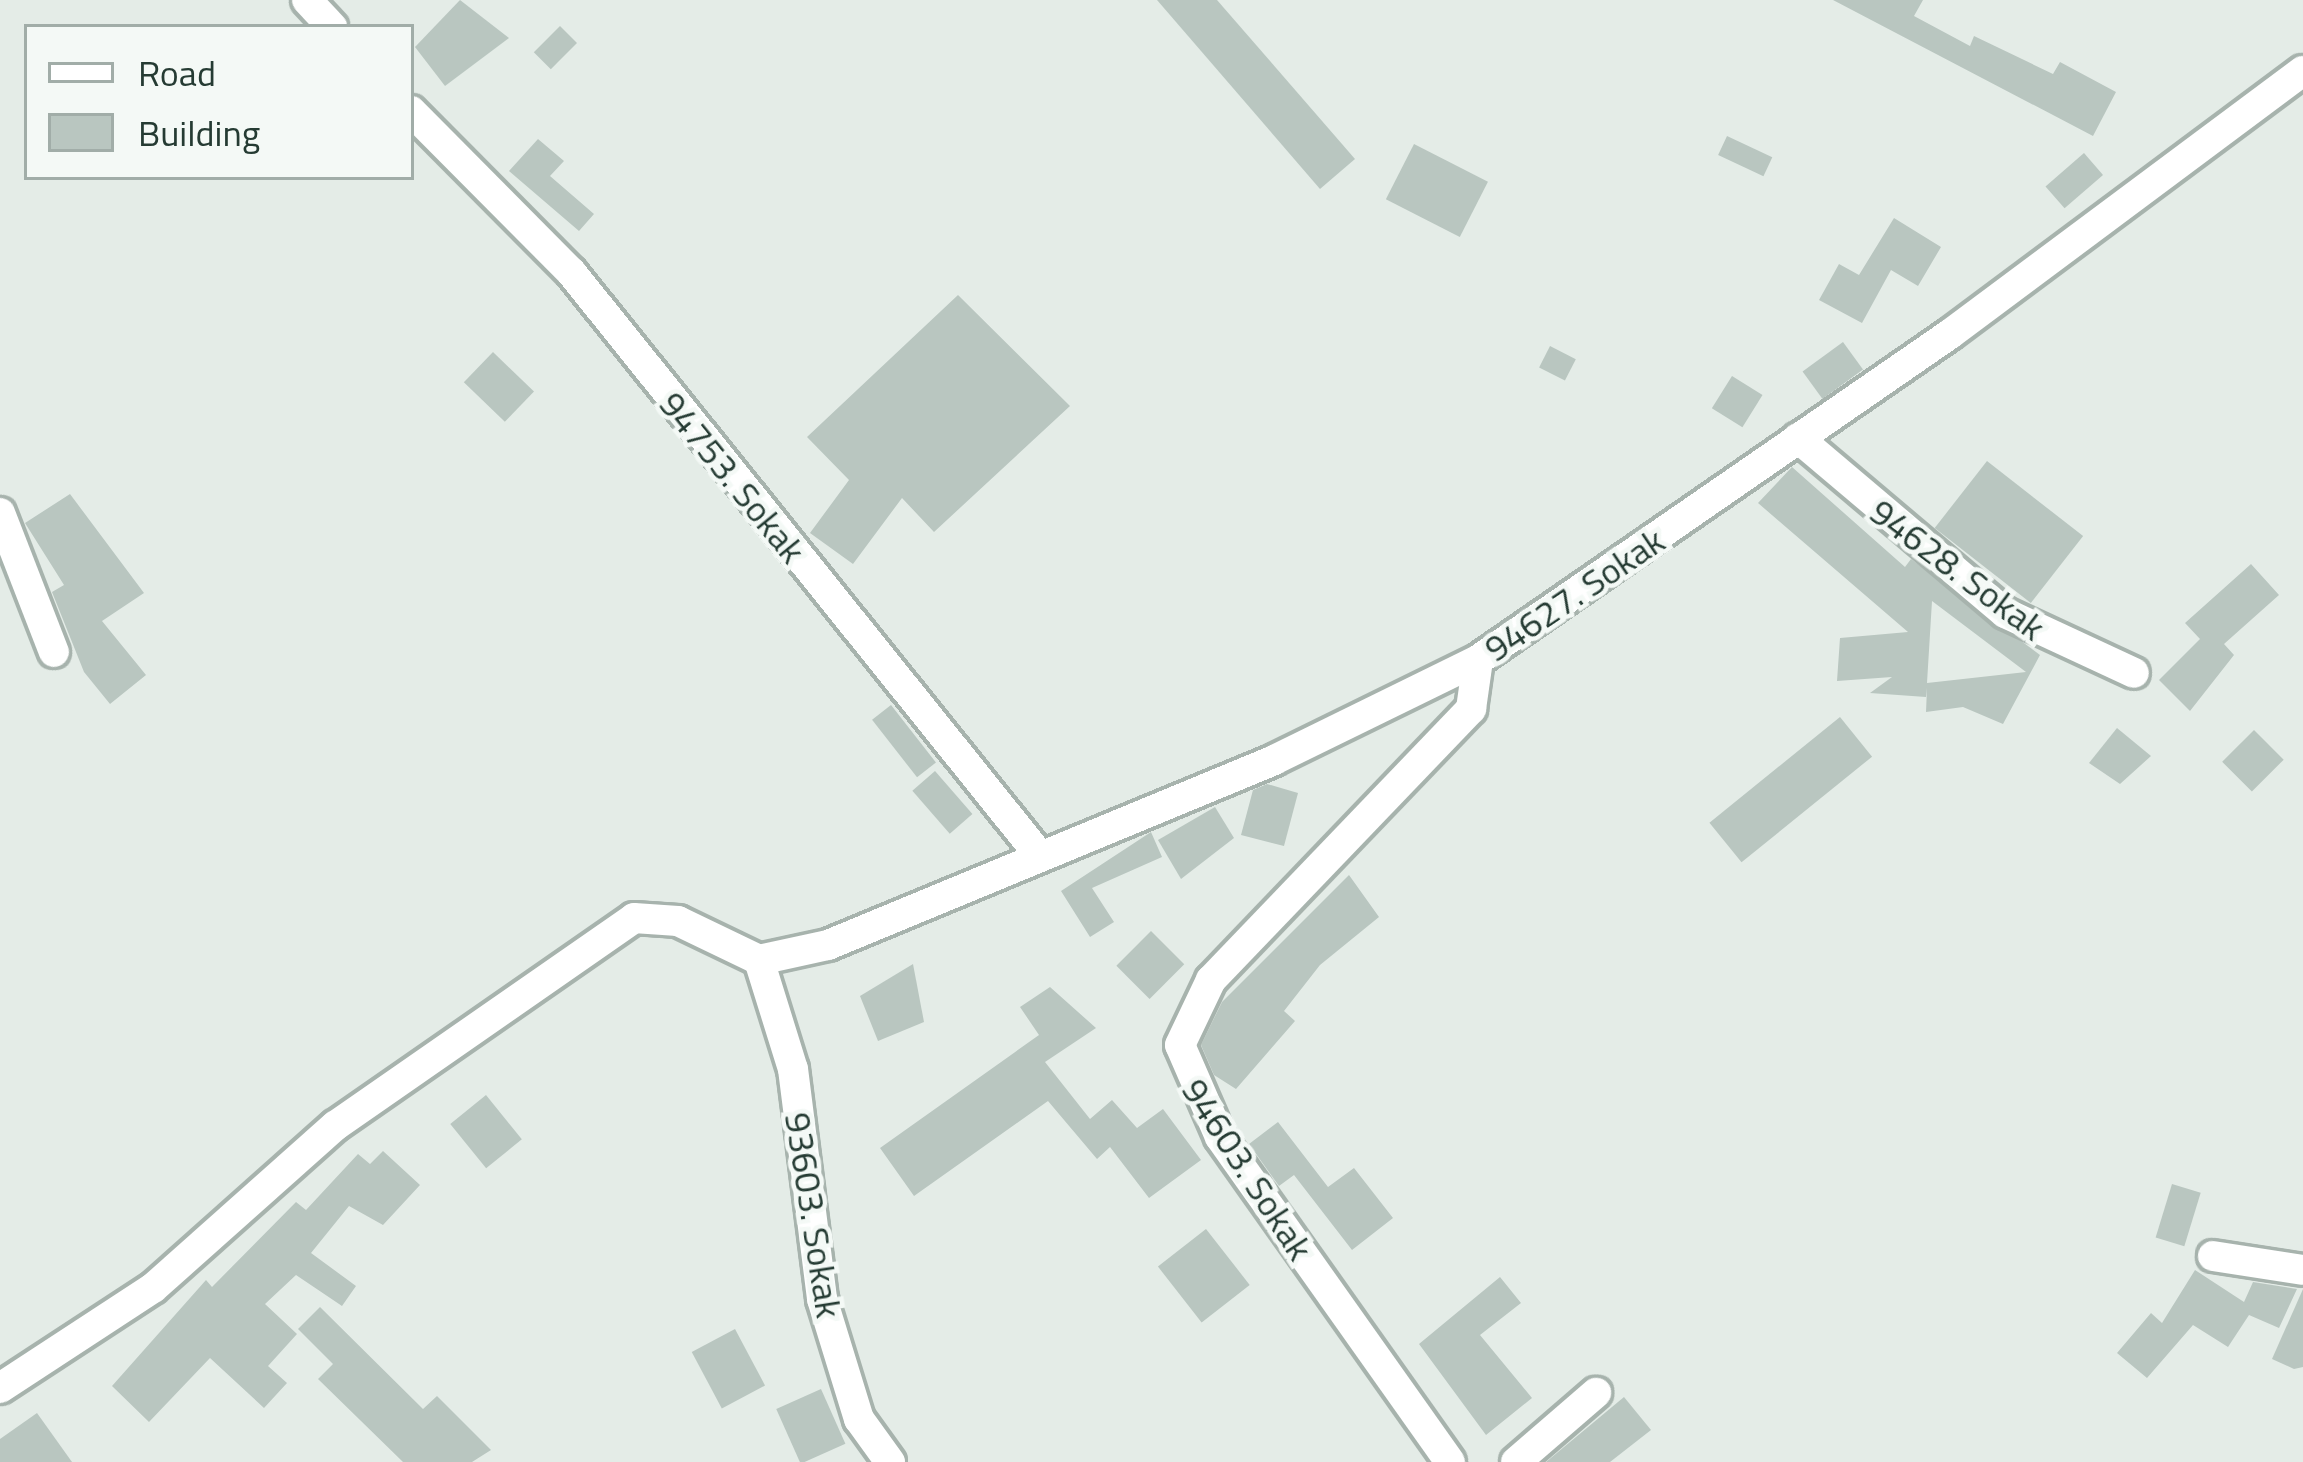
<!DOCTYPE html>
<style>
body{margin:0}
#map{position:relative;width:2303px;height:1462px;overflow:hidden;background:#e4ece7;font-family:"Titillium Web",sans-serif}
div>[style]{position:absolute}
[style*='--x']{left:calc(var(--x)*1px);top:calc(var(--y)*1px);width:calc(var(--w)*1px);rotate:calc(var(--a)*1deg)}
.building>*{inset:0;background:#b9c6c0;transform-origin:0 0}
.roads{filter:drop-shadow(3px 0 #a7b3ad) drop-shadow(-3px 0 #a7b3ad) drop-shadow(0 3px #a7b3ad) drop-shadow(0 -3px #a7b3ad)}
.minor>*{height:30px;margin:-15px;padding:0 15px;transform-origin:15px;border-radius:15px;background:#fff}
span{translate:-50% -50%;white-space:nowrap;text-align:center;line-height:1.15;-webkit-text-stroke:9px #f4f9f6;paint-order:stroke}
.street-label{font-size:36px;color:#253b33}
.legend{position:absolute;left:24px;top:24px;width:390px;height:156px;box-sizing:border-box;background:#f4f9f6;border:3px solid #a1ada8;margin:0;padding:15px 21px;list-style:none;font-size:36px;color:#253b33}
.legend li{display:flex;align-items:center;gap:24px;height:60px}
.legend b{width:60px;border:3px solid #a1ada8}
</style>
<div id="map">
<div class="building">
<div style="clip-path:polygon(460px 0,509px 38px,445px 86px,415px 47px)"></div>
<div style="clip-path:polygon(1157px 0,1217px 0,1355px 159px,1320px 189px)"></div>
<div style="clip-path:polygon(1833px 0,1923px 0,1914px 16px,1970px 46px,1974px 36px,2053px 74px,2060px 62px,2116px 92px,2093px 136px)"></div>
<div style="left:560px;top:26px;width:24px;height:37px;rotate:45deg"></div>
<div style="left:1727px;top:136px;width:50px;height:21px;rotate:25deg"></div>
<div style="clip-path:polygon(538px 139px,564px 161px,550px 176px,594px 214px,579px 231px,509px 171px)"></div>
<div style="left:1414px;top:144px;width:83px;height:62px;rotate:27deg"></div>
<div style="left:2084px;top:153px;width:29px;height:51px;rotate:49deg"></div>
<div style="clip-path:polygon(1894px 218px,1941px 247px,1918px 286px,1891px 270px,1862px 323px,1819px 300px,1839px 264px,1859px 275px)"></div>
<div style="clip-path:polygon(958px 295px,1070px 406px,934px 532px,902px 498px,853px 564px,810px 533px,849px 480px,807px 437px)"></div>
<div style="left:1843px;top:342px;width:34px;height:50px;rotate:54deg"></div>
<div style="left:1550px;top:346px;width:29px;height:24px;rotate:27deg"></div>
<div style="left:493px;top:352px;width:57px;height:42px;rotate:44deg"></div>
<div style="left:1732px;top:376px;width:36px;height:38px;rotate:32deg"></div>
<div style="left:1987px;top:461px;width:122px;height:85px;rotate:38deg"></div>
<div style="clip-path:polygon(evenodd,1792px 467px,1905px 567px,1911px 559px,2040px 655px,2003px 724px,1963px 707px,1926px 712px,1927px 688px,1926px 697px,1870px 693px,1892px 677px,1837px 681px,1840px 638px,1908px 632px,1758px 503px,1792px 467px,1932px 601px,2026px 672px,1927px 683px,1932px 601px)"></div>
<div style="clip-path:polygon(70px 494px,144px 593px,102px 621px,146px 675px,110px 704px,84px 672px,52px 592px,64px 585px,25px 523px)"></div>
<div style="clip-path:polygon(2251px 564px,2279px 595px,2224px 644px,2234px 655px,2190px 711px,2159px 680px,2200px 639px,2185px 623px)"></div>
<div style="left:891px;top:705px;width:73px;height:24px;rotate:52deg"></div>
<div style="left:1840px;top:717px;width:51px;height:168px;rotate:51deg"></div>
<div style="clip-path:polygon(2117px 728px,2151px 756px,2120px 784px,2089px 763px)"></div>
<div style="left:2254px;top:730px;width:42px;height:45px;rotate:45deg"></div>
<div style="left:935px;top:771px;width:57px;height:30px;rotate:49deg"></div>
<div style="clip-path:polygon(1267px 784px,1298px 793px,1284px 846px,1241px 835px,1253px 790px)"></div>
<div style="clip-path:polygon(1215px 807px,1234px 838px,1181px 879px,1158px 840px)"></div>
<div style="clip-path:polygon(1151px 832px,1162px 857px,1092px 888px,1114px 922px,1090px 937px,1061px 891px)"></div>
<div style="clip-path:polygon(1349px 875px,1379px 917px,1320px 965px,1284px 1011px,1295px 1021px,1236px 1089px,1214px 1075px,1201px 1045px,1222px 1002px)"></div>
<div style="left:1151px;top:931px;width:47px;height:49px;rotate:45deg"></div>
<div style="clip-path:polygon(913px 964px,924px 1022px,878px 1041px,860px 996px)"></div>
<div style="clip-path:polygon(1050px 987px,1096px 1028px,1045px 1062px,1090px 1119px,1112px 1100px,1137px 1128px,1163px 1109px,1201px 1160px,1149px 1198px,1110px 1147px,1097px 1159px,1048px 1101px,914px 1196px,880px 1148px,1039px 1035px,1020px 1007px)"></div>
<div style="left:486px;top:1095px;width:57px;height:46px;rotate:51deg"></div>
<div style="clip-path:polygon(1278px 1122px,1328px 1187px,1354px 1168px,1393px 1218px,1352px 1250px,1294px 1175px,1279px 1186px,1249px 1144px)"></div>
<div style="clip-path:polygon(383px 1151px,420px 1185px,383px 1225px,349px 1206px,311px 1253px,356px 1286px,342px 1306px,296px 1275px,265px 1304px,297px 1334px,268px 1366px,287px 1383px,264px 1408px,210px 1358px,149px 1422px,112px 1386px,206px 1280px,212px 1287px,296px 1202px,306px 1210px,358px 1154px,370px 1164px)"></div>
<div style="left:2172px;top:1184px;width:30px;height:56px;rotate:17deg"></div>
<div style="left:1206px;top:1229px;width:71px;height:61px;rotate:52deg"></div>
<div style="clip-path:polygon(2195px 1270px,2244px 1302px,2253px 1282px,2297px 1289px,2279px 1328px,2249px 1315px,2228px 1347px,2193px 1325px,2147px 1378px,2117px 1353px,2151px 1313px,2162px 1323px)"></div>
<div style="clip-path:polygon(1500px 1277px,1521px 1303px,1480px 1335px,1532px 1398px,1486px 1435px,1419px 1344px)"></div>
<div style="clip-path:polygon(2303px 1289px,2303px 1367px,2294px 1369px,2272px 1359px)"></div>
<div style="clip-path:polygon(320px 1307px,423px 1409px,437px 1396px,491px 1450px,472px 1462px,403px 1462px,318px 1379px,333px 1364px,298px 1329px)"></div>
<div style="left:735px;top:1329px;width:64px;height:49px;rotate:62deg"></div>
<div style="left:821px;top:1389px;width:60px;height:49px;rotate:66deg"></div>
<div style="clip-path:polygon(1624px 1397px,1651px 1430px,1610px 1462px,1546px 1462px)"></div>
<div style="clip-path:polygon(37px 1413px,72px 1462px,0 1462px,0 1439px)"></div>
</div>
<div class="roads">
<div class="minor">
<div style="--x:307;--y:0;--w:37;--a:47"></div>
<div style="--x:411;--y:111;--w:227;--a:45.2"></div>
<div style="--x:571;--y:272;--w:749;--a:51.23"></div>
<div style="--x:1798;--y:438;--w:271;--a:40.2"></div>
<div style="--x:2005;--y:613;--w:142;--a:24.9"></div>
<div style="--x:0;--y:513;--w:149;--a:68.8"></div>
<div style="--x:759;--y:960;--w:114;--a:72.7"></div>
<div style="--x:793;--y:1069;--w:232;--a:82.8"></div>
<div style="--x:822;--y:1299;--w:126;--a:72.9"></div>
<div style="--x:859;--y:1419;--w:53;--a:54.2"></div>
<div style="--x:2213;--y:1256;--w:91;--a:8.8"></div>
<div style="--x:0;--y:1388;--w:183;--a:-33.2"></div>
<div style="--x:153;--y:1288;--w:244;--a:-41.7"></div>
<div style="--x:335;--y:1126;--w:364;--a:-34.8"></div>
<div style="--x:634;--y:918;--w:44;--a:3.9"></div>
<div style="--x:678;--y:921;--w:90;--a:25.7"></div>
<div style="--x:759;--y:960;--w:71;--a:-12.3"></div>
<div style="--x:828;--y:945;--w:483;--a:-22.5"></div>
<div style="--x:1274;--y:760;--w:227;--a:-26.1"></div>
<div style="--x:1478;--y:660;--w:574;--a:-34.63"></div>
<div style="--x:1950;--y:334;--w:440;--a:-36.7"></div>
<div style="--x:1450;--y:1462;--w:398;--a:-125.3"></div>
<div style="--x:1220;--y:1137;--w:100;--a:-113.5"></div>
<div style="--x:1180;--y:1045;--w:72;--a:-64.5"></div>
<div style="--x:1211;--y:980;--w:376;--a:-46.2"></div>
<div style="--x:1471;--y:709;--w:49;--a:-81.9"></div>
<div style="--x:1516;--y:1462;--w:106;--a:-40.8"></div>
</div>
</div>
<div class="street-label">
<span style="left:733px;top:477px;rotate:51deg">94753. Sokak</span>
<span style="left:1958px;top:569px;rotate:37deg">94628. Sokak</span>
<span style="left:1574px;top:594px;rotate:-34deg">94627. Sokak</span>
<span style="left:1248px;top:1169px;rotate:57deg">94603. Sokak</span>
<span style="left:814px;top:1215px;rotate:81deg">93603. Sokak</span>
</div>
<ul class="legend">
<li><b style="height:15px;background:#fff"></b>Road</li>
<li><b style="height:33px;background:#b9c6c0"></b>Building</li>
</ul>
</div>
